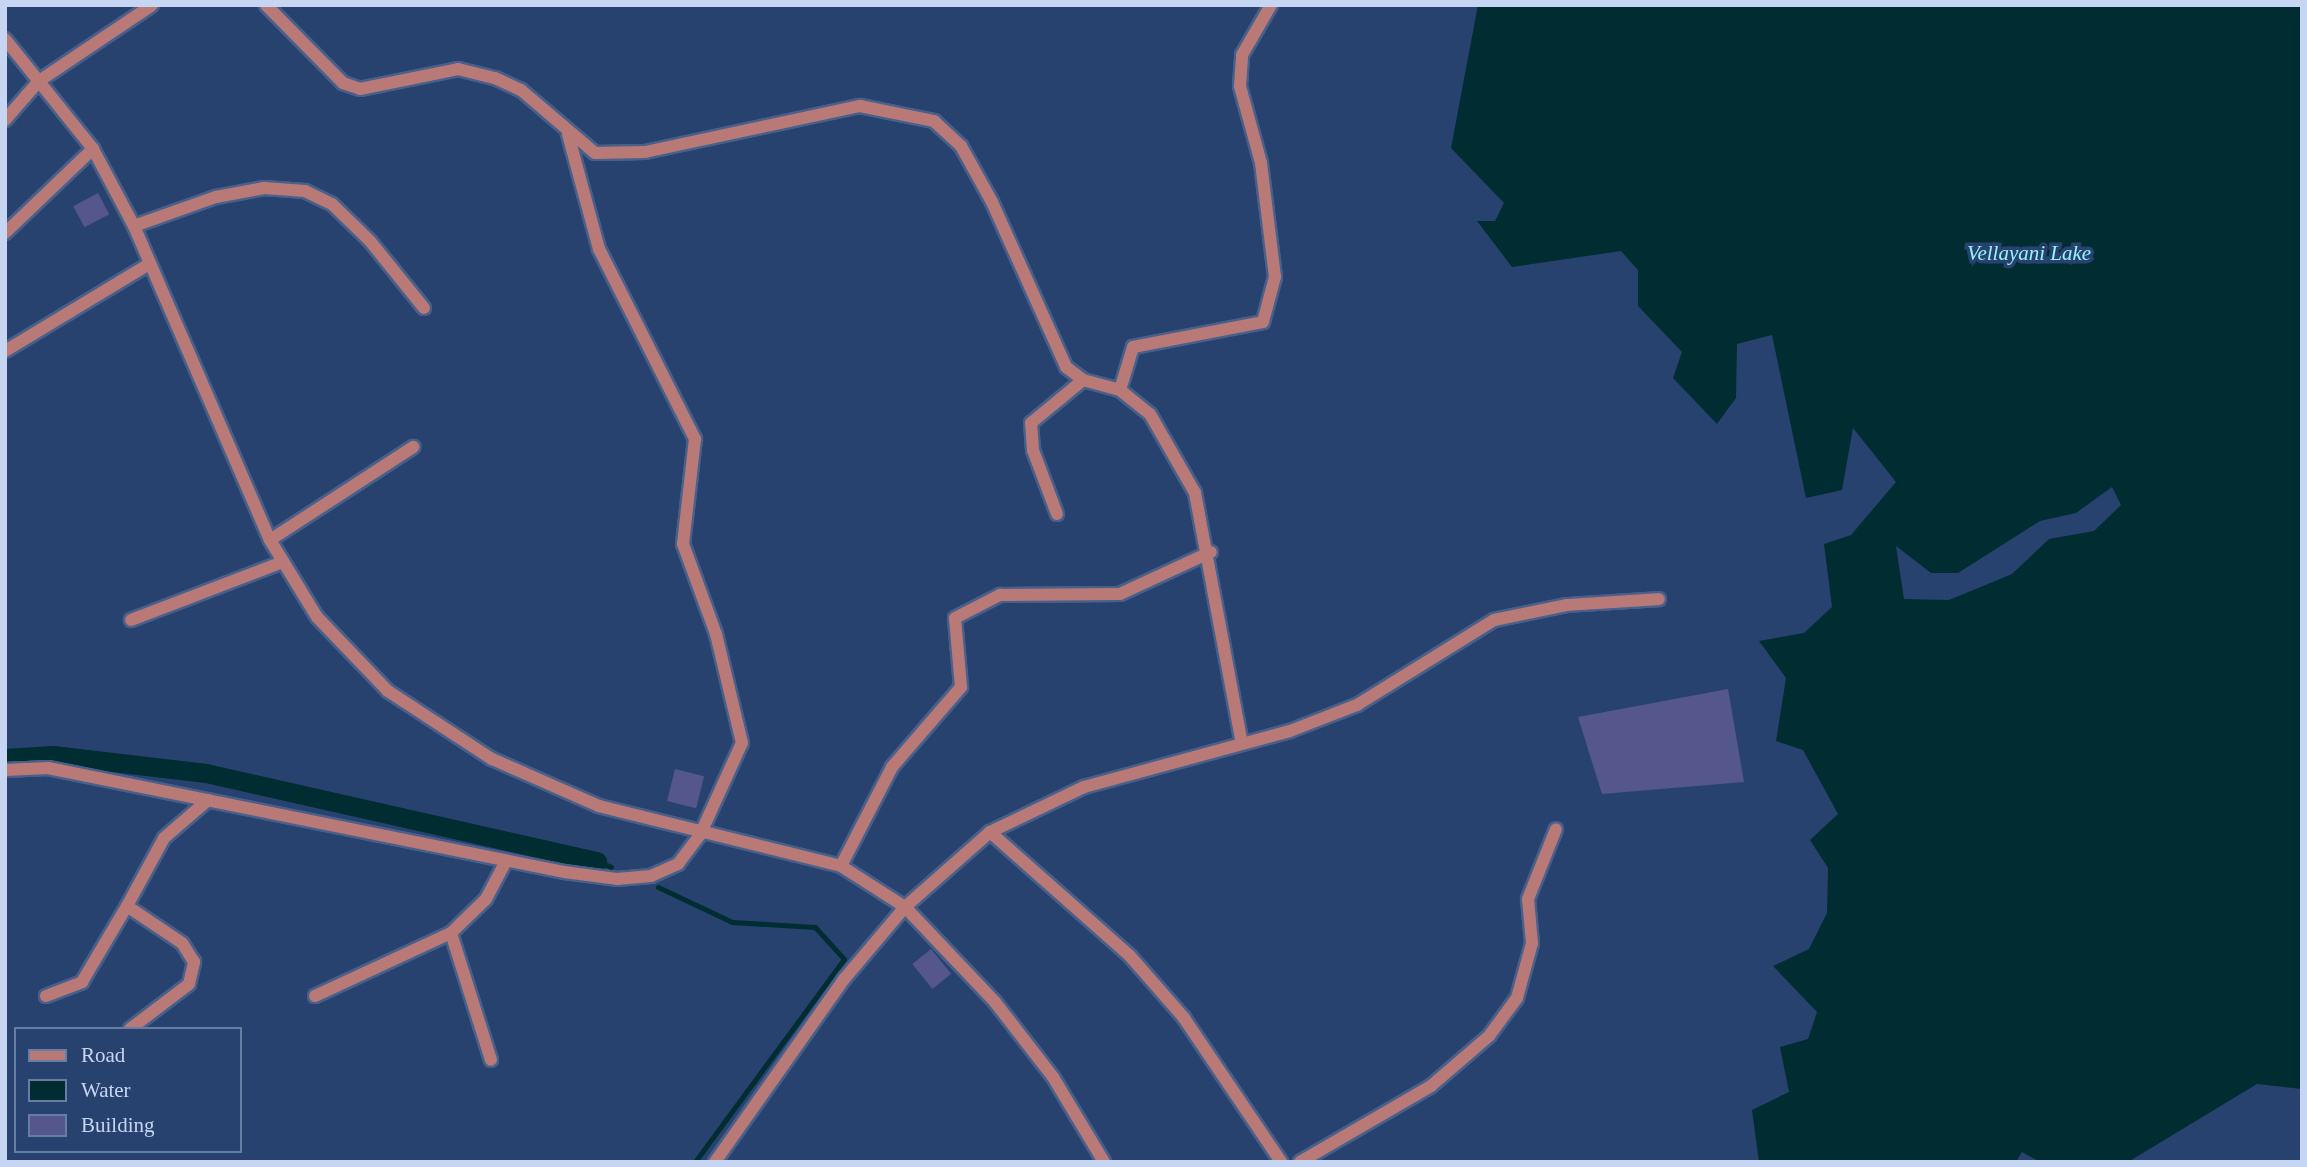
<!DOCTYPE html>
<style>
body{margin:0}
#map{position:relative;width:2307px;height:1167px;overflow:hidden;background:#284270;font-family:Georgia,serif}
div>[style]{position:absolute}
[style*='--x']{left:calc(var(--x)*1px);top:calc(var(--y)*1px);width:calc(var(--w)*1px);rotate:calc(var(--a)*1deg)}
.water>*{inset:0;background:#002d31}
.stream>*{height:5px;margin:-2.5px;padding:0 2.5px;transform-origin:2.5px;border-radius:2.5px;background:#002d31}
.canal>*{height:19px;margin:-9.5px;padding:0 9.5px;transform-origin:9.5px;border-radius:9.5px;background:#002d31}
.building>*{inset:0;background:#55568b;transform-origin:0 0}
.roads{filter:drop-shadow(2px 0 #48608a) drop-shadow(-2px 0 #48608a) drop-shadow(0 2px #48608a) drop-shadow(0 -2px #48608a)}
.minor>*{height:12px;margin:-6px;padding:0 6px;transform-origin:6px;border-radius:6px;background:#b97a77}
span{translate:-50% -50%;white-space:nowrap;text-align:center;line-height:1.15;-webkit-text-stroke:7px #284270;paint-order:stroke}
.water-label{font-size:21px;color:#95f3f9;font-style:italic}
.frame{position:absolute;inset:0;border:7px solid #c6d6f2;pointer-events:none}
.legend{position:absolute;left:14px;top:1027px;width:228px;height:126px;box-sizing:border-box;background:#284270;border:2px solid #677da4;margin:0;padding:9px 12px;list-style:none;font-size:21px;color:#c6d6f2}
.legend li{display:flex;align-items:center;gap:14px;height:35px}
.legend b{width:35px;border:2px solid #677da4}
</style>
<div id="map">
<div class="water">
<div style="clip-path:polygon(evenodd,1478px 5px,2302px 5px,2302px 1089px,2257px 1084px,2128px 1162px,2040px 1162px,2022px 1152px,2016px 1162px,1759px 1162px,1752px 1110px,1789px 1092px,1780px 1047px,1808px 1039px,1817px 1012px,1773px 966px,1809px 949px,1827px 913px,1828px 868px,1810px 840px,1838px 814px,1803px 750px,1776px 741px,1786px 678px,1759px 641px,1804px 633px,1832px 607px,1824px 544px,1851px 535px,1896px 482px,1853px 428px,1842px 490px,1806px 498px,1772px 335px,1737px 344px,1736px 398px,1717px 424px,1673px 378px,1682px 352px,1638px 306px,1638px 270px,1621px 251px,1512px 267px,1477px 221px,1495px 221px,1504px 203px,1451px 148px,1478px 5px,2112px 487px,2121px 505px,2094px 531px,2049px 539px,2012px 574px,1949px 600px,1904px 599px,1896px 546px,1931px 573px,1958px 573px,2040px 521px,2076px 513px,2112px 487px)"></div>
</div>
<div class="stream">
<div style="--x:597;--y:861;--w:15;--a:23"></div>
<div style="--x:658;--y:887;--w:82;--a:25.3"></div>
<div style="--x:732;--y:922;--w:83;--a:3.4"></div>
<div style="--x:815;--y:927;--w:43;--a:47.8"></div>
<div style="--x:844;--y:959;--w:252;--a:126.3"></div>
</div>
<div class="canal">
<div style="--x:5;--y:758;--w:48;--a:-3.6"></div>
<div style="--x:53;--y:755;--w:154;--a:6.7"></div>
<div style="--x:206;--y:773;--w:401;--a:12.7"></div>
</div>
<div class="building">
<div style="left:98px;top:193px;width:24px;height:28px;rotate:62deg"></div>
<div style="clip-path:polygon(1728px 689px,1744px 782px,1602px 794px,1578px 717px)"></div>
<div style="left:675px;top:769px;width:30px;height:33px;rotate:14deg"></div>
<div style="left:931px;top:949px;width:32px;height:24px;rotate:51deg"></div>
</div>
<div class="roads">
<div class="minor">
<div style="--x:266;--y:5;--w:110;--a:45.4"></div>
<div style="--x:343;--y:83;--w:18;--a:19"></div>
<div style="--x:360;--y:89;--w:100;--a:-11.5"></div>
<div style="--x:458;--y:69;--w:38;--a:14"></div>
<div style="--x:495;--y:78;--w:29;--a:25"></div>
<div style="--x:521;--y:90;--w:97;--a:40.4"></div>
<div style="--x:595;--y:153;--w:50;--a:-1.1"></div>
<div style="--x:645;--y:152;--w:220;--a:-12.1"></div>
<div style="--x:860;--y:106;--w:76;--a:11.5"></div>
<div style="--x:934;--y:121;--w:37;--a:43"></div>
<div style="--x:961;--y:146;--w:64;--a:61"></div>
<div style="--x:992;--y:202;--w:181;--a:65.8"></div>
<div style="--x:1066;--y:367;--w:21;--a:37"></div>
<div style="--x:1083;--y:380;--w:38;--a:15"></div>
<div style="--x:1120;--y:390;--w:38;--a:39"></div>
<div style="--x:1150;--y:414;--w:91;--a:60.3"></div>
<div style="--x:1195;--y:493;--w:254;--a:79.4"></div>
<div style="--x:5;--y:39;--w:141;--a:51.3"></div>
<div style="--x:93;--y:149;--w:87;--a:62"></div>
<div style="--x:134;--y:226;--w:342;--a:66.6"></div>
<div style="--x:270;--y:540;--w:90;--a:58.6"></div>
<div style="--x:317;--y:617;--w:103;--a:46.2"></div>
<div style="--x:388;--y:691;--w:124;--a:33.2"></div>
<div style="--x:492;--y:759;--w:117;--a:23.7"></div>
<div style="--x:599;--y:806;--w:249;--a:13.9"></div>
<div style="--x:841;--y:866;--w:76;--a:32.6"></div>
<div style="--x:905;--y:907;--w:131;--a:46.5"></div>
<div style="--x:995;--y:1002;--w:95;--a:52.3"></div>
<div style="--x:1053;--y:1077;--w:99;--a:59"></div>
<div style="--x:5;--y:120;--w:52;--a:-48.9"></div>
<div style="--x:39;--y:81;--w:136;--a:-33.9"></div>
<div style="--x:134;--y:226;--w:87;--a:-19.5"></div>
<div style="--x:216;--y:197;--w:49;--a:-10.6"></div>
<div style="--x:264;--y:188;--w:41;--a:4.2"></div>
<div style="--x:305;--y:191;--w:30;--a:26"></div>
<div style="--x:332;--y:204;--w:53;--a:44.2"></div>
<div style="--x:370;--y:241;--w:86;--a:51.1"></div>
<div style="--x:5;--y:233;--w:122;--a:-43.7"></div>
<div style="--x:5;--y:351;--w:168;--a:-31.1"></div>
<div style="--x:1120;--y:390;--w:45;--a:-73.2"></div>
<div style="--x:1133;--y:347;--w:132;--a:-10.9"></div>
<div style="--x:1263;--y:322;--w:47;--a:-75.1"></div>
<div style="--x:1275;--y:277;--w:115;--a:-97"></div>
<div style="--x:1261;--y:163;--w:80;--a:-105.3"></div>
<div style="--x:1240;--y:86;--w:31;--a:-86"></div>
<div style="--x:1242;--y:55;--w:58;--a:-59.9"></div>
<div style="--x:1057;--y:514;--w:68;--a:-110.6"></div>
<div style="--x:1033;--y:450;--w:27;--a:-94"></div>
<div style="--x:1031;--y:423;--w:67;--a:-39.6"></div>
<div style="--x:270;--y:540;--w:171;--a:-33"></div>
<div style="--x:131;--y:620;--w:163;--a:-20.9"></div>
<div style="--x:5;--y:770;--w:43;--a:-2.7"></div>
<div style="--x:48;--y:768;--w:526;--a:11.4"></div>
<div style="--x:564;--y:872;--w:53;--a:7.5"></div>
<div style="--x:617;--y:879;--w:34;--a:-5"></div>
<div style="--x:651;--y:876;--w:30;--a:-24"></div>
<div style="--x:678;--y:864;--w:36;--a:-53"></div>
<div style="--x:700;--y:835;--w:101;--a:-65.5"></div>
<div style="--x:742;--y:743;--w:112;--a:-103.4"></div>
<div style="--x:716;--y:634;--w:96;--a:-110.1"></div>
<div style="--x:683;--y:544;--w:106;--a:-83.5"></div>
<div style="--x:695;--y:439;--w:213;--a:-116.8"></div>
<div style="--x:599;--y:249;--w:119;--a:-105.1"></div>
<div style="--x:990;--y:832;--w:187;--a:41.5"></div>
<div style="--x:1130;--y:956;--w:82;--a:48.9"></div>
<div style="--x:1184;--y:1018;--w:174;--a:56"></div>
<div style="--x:841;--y:866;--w:111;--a:-62.7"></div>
<div style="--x:892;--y:767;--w:106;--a:-49.2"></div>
<div style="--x:961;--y:687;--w:69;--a:-95"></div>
<div style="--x:955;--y:618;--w:51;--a:-27.1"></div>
<div style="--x:1000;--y:595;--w:120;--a:-0.5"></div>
<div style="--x:1120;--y:594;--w:100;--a:-24.8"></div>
<div style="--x:451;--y:933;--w:133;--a:72.5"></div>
<div style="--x:46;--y:996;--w:39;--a:-21"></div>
<div style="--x:82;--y:982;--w:88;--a:-59.4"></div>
<div style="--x:315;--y:996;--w:150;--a:-24.9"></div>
<div style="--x:451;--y:933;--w:49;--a:-44.2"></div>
<div style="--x:486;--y:899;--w:43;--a:-62.2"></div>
<div style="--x:130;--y:1029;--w:74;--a:-37.3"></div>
<div style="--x:189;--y:984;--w:23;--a:-77"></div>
<div style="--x:194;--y:962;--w:22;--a:-122"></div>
<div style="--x:182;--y:943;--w:66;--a:-146.1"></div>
<div style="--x:127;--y:906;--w:77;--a:-61.4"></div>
<div style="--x:164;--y:838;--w:58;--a:-40.8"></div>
<div style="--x:715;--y:1162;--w:225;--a:-54.8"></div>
<div style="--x:845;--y:978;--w:93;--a:-49.8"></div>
<div style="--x:905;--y:907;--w:113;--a:-41.4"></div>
<div style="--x:990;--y:832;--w:104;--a:-25.6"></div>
<div style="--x:1084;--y:787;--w:213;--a:-15.2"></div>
<div style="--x:1290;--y:731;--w:72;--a:-21.2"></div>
<div style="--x:1357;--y:705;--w:161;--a:-31.8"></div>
<div style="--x:1494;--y:620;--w:75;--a:-11.6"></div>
<div style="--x:1567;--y:605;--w:92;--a:-3.7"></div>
<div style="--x:1300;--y:1162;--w:151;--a:-30.1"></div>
<div style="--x:1431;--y:1086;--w:77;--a:-40.8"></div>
<div style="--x:1489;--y:1036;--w:47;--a:-53.6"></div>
<div style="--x:1517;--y:998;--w:57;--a:-74.7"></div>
<div style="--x:1532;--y:943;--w:44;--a:-95.2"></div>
<div style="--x:1528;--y:899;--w:75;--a:-68.2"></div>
</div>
</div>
<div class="water-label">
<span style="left:2029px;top:253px">Vellayani Lake</span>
</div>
<div class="frame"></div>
<ul class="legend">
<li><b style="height:9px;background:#b97a77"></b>Road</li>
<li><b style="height:19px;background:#002d31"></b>Water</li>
<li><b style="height:19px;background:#55568b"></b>Building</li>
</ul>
</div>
